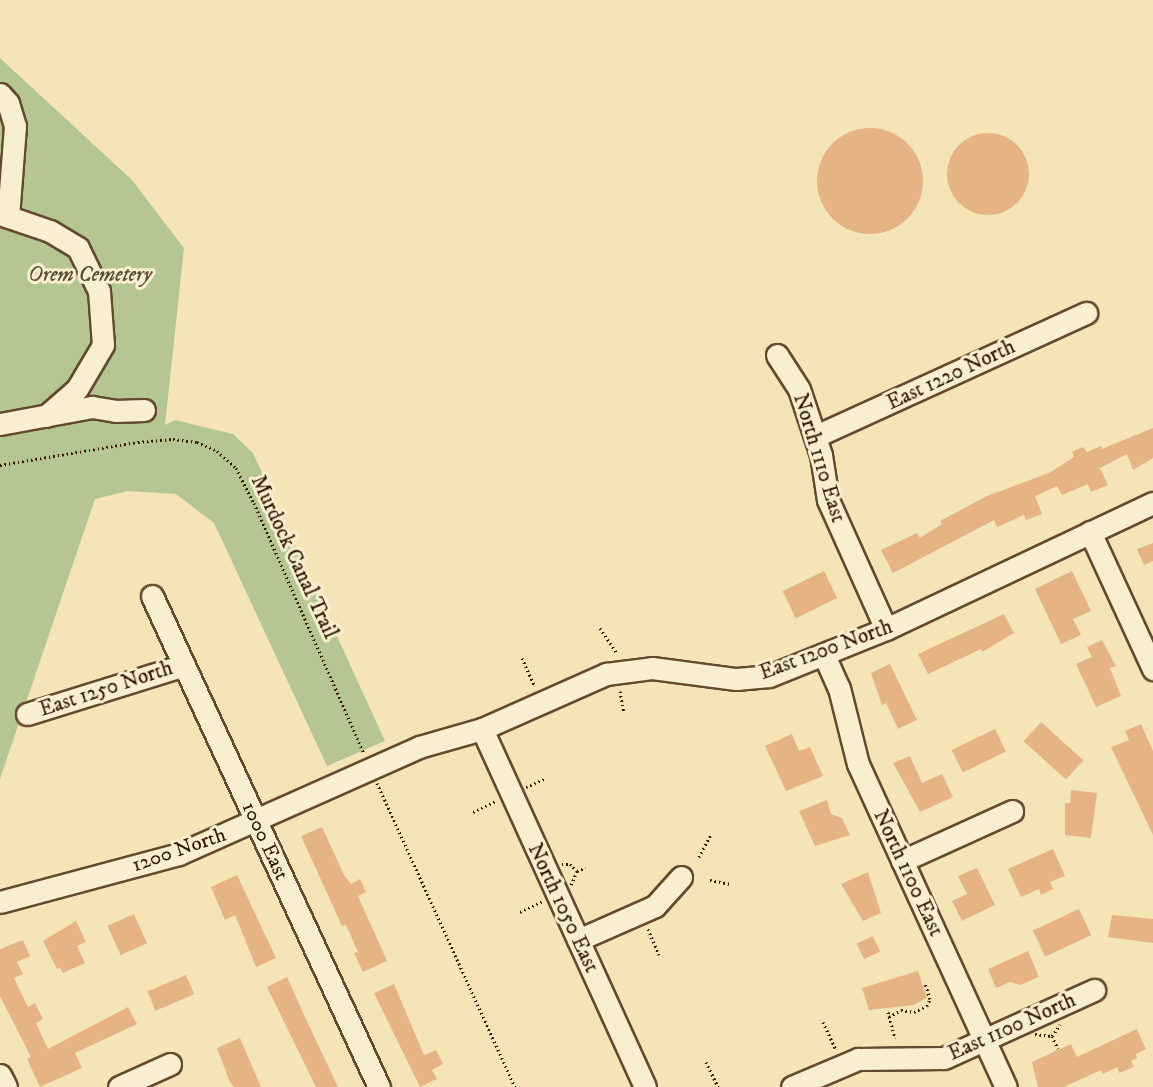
<!DOCTYPE html>
<style>
body{margin:0}
#map{position:relative;width:1153px;height:1087px;overflow:hidden;background:#f5e5b6;font-family:"IM FELL DW Pica",serif}
div>[style]{position:absolute}
[style*='--x']{left:calc(var(--x)*1px);top:calc(var(--y)*1px);width:calc(var(--w)*1px);rotate:calc(var(--a)*1deg)}
.green>*{inset:0;background:#b6c693}
.building>*{inset:0;background:#e6b385;transform-origin:0 0}
.round{border-radius:50%}
.path>*{height:3px;margin-top:-1.5px;transform-origin:0;background:repeating-linear-gradient(90deg,#321600 0 1.5px,transparent 0 4.5px)}
.roads{filter:drop-shadow(2px 0 #634a2e) drop-shadow(-2px 0 #634a2e) drop-shadow(0 2px #634a2e) drop-shadow(0 -2px #634a2e)}
.minor>*{height:21px;margin:-10.5px;padding:0 10.5px;transform-origin:10.5px;border-radius:10.5px;background:#f8eed0}
span{translate:-50% -50%;white-space:nowrap;text-align:center;line-height:1.15;-webkit-text-stroke:6px #f8eed0;paint-order:stroke}
.park-label{font-size:21px;color:#5a4b2c;font-style:italic}
.street-label{font-size:21px;color:#321600}
</style>
<div id="map">
<div class="green">
<div style="clip-path:polygon(0 58px,132px 180px,184px 248px,165px 425px,175px 420px,233px 434px,253px 453px,385px 741px,327px 766px,214px 523px,176px 494px,128px 491px,95px 499px,0 779px)"></div>
</div>
<div class="building">
<div class="round" style="left:817px;top:128px;width:106px;height:106px"></div>
<div class="round" style="left:947px;top:133px;width:82px;height:82px"></div>
<div style="clip-path:polygon(1153px 428px,1153px 458px,1133px 470px,1127px 454px,1100px 468px,1108px 485px,1091px 492px,1088px 484px,1062px 495px,1057px 486px,1035px 496px,1042px 514px,1026px 520px,1024px 515px,997px 527px,994px 520px,893px 573px,881px 550px,917px 533px,920px 538px,942px 524px,940px 521px,987px 496px,1051px 472px,1074px 457px,1072px 452px,1083px 447px,1087px 452px,1101px 446px,1102px 449px)"></div>
<div style="clip-path:polygon(1153px 543px,1153px 561px,1144px 565px,1137px 549px)"></div>
<div style="left:824px;top:571px;width:30px;height:46px;rotate:64deg"></div>
<div style="clip-path:polygon(1072px 571px,1091px 611px,1073px 619px,1081px 635px,1061px 644px,1035px 589px)"></div>
<div style="clip-path:polygon(1004px 614px,1014px 633px,982px 652px,981px 649px,928px 674px,918px 654px)"></div>
<div style="clip-path:polygon(1102px 640px,1116px 666px,1110px 668px,1121px 696px,1096px 707px,1076px 664px,1092px 657px,1087px 647px)"></div>
<div style="clip-path:polygon(890px 664px,917px 720px,898px 729px,886px 703px,882px 705px,871px 673px)"></div>
<div style="left:1041px;top:722px;width:57px;height:26px;rotate:42deg"></div>
<div style="clip-path:polygon(1141px 724px,1153px 751px,1153px 835px,1111px 747px,1129px 740px,1125px 731px)"></div>
<div style="left:995px;top:729px;width:25px;height:48px;rotate:64deg"></div>
<div style="clip-path:polygon(792px 734px,799px 751px,810px 747px,823px 776px,786px 791px,765px 746px)"></div>
<div style="clip-path:polygon(910px 756px,922px 783px,942px 774px,953px 797px,920px 812px,893px 763px)"></div>
<div style="clip-path:polygon(1071px 790px,1097px 793px,1091px 838px,1065px 835px,1065px 803px,1070px 803px)"></div>
<div style="clip-path:polygon(827px 800px,831px 814px,842px 818px,850px 835px,815px 846px,799px 811px)"></div>
<div style="clip-path:polygon(322px 827px,344px 875px,351px 884px,360px 879px,366px 892px,358px 896px,387px 961px,363px 972px,354px 953px,358px 952px,346px 925px,342px 926px,301px 836px)"></div>
<div style="clip-path:polygon(1053px 849px,1065px 876px,1050px 882px,1053px 889px,1041px 895px,1039px 889px,1021px 897px,1008px 869px)"></div>
<div style="clip-path:polygon(977px 868px,995px 905px,962px 921px,952px 901px,967px 894px,958px 876px)"></div>
<div style="clip-path:polygon(868px 872px,881px 913px,863px 921px,841px 884px)"></div>
<div style="clip-path:polygon(237px 875px,276px 958px,256px 967px,235px 915px,225px 920px,211px 887px)"></div>
<div style="left:1079px;top:909px;width:29px;height:51px;rotate:65deg"></div>
<div style="left:134px;top:914px;width:32px;height:29px;rotate:66deg"></div>
<div style="clip-path:polygon(1112px 915px,1153px 919px,1153px 943px,1108px 937px)"></div>
<div style="clip-path:polygon(76px 921px,86px 942px,77px 946px,85px 963px,63px 973px,60px 968px,57px 969px,43px 941px)"></div>
<div style="left:873px;top:936px;width:17px;height:18px;rotate:65deg"></div>
<div style="clip-path:polygon(23px 940px,30px 956px,17px 962px,23px 974px,14px 978px,28px 1007px,35px 1003px,43px 1019px,36px 1023px,48px 1049px,128px 1007px,137px 1024px,75px 1053px,82px 1068px,40px 1087px,27px 1059px,31px 1057px,0 996px,0 949px)"></div>
<div style="clip-path:polygon(1028px 951px,1039px 977px,1020px 985px,1010px 982px,996px 988px,988px 969px)"></div>
<div style="clip-path:polygon(918px 971px,927px 998px,913px 1005px,869px 1010px,862px 988px)"></div>
<div style="left:186px;top:975px;width:21px;height:42px;rotate:67deg"></div>
<div style="clip-path:polygon(287px 977px,305px 1017px,338px 1087px,316px 1087px,267px 987px)"></div>
<div style="clip-path:polygon(394px 984px,424px 1055px,436px 1050px,443px 1064px,432px 1070px,437px 1079px,420px 1087px,374px 993px)"></div>
<div style="clip-path:polygon(1137px 1029px,1146px 1049px,1136px 1054px,1137px 1058px,1131px 1061px,1134px 1067px,1119px 1073px,1117px 1067px,1103px 1074px,1101px 1070px,1064px 1087px,1038px 1087px,1032px 1062px,1071px 1044px,1077px 1057px)"></div>
<div style="clip-path:polygon(240px 1038px,261px 1087px,234px 1087px,229px 1080px,217px 1048px)"></div>
</div>
<div class="path">
<div style="--x:0;--y:465;--w:140;--a:-9.5"></div>
<div style="--x:138;--y:442;--w:35;--a:-5"></div>
<div style="--x:173;--y:439;--w:24;--a:7"></div>
<div style="--x:197;--y:442;--w:22;--a:24"></div>
<div style="--x:217;--y:451;--w:25;--a:42"></div>
<div style="--x:236;--y:468;--w:39;--a:63"></div>
<div style="--x:254;--y:503;--w:273;--a:66.3"></div>
<div style="--x:600;--y:628;--w:29;--a:56"></div>
<div style="--x:522;--y:658;--w:30;--a:66"></div>
<div style="--x:620;--y:691;--w:22;--a:80"></div>
<div style="--x:377;--y:783;--w:334;--a:65.6"></div>
<div style="--x:526;--y:787;--w:22;--a:-24"></div>
<div style="--x:473;--y:812;--w:25;--a:-26"></div>
<div style="--x:699;--y:857;--w:26;--a:-62"></div>
<div style="--x:562;--y:864;--w:8;--a:0"></div>
<div style="--x:570;--y:864;--w:10;--a:45"></div>
<div style="--x:577;--y:871;--w:15;--a:113"></div>
<div style="--x:577;--y:871;--w:9;--a:-21"></div>
<div style="--x:710;--y:880;--w:20;--a:11"></div>
<div style="--x:520;--y:912;--w:25;--a:-26"></div>
<div style="--x:648;--y:929;--w:28;--a:67"></div>
<div style="--x:888;--y:1012;--w:27;--a:75"></div>
<div style="--x:889;--y:1017;--w:14;--a:-30"></div>
<div style="--x:901;--y:1010;--w:13;--a:9"></div>
<div style="--x:914;--y:1012;--w:14;--a:-25"></div>
<div style="--x:927;--y:1006;--w:8;--a:-67"></div>
<div style="--x:930;--y:999;--w:17;--a:-107"></div>
<div style="--x:823;--y:1022;--w:31;--a:65"></div>
<div style="--x:1035;--y:1034;--w:17;--a:7"></div>
<div style="--x:1052;--y:1036;--w:14;--a:-54"></div>
<div style="--x:1052;--y:1036;--w:14;--a:65"></div>
<div style="--x:706;--y:1062;--w:28;--a:64"></div>
</div>
<div class="roads">
<div class="minor">
<div style="--x:0;--y:94;--w:12;--a:48"></div>
<div style="--x:8;--y:103;--w:24;--a:73"></div>
<div style="--x:15;--y:126;--w:91;--a:94.4"></div>
<div style="--x:0;--y:214;--w:53;--a:18.8"></div>
<div style="--x:50;--y:231;--w:33;--a:31"></div>
<div style="--x:78;--y:248;--w:48;--a:64"></div>
<div style="--x:99;--y:291;--w:54;--a:85.8"></div>
<div style="--x:103;--y:345;--w:51;--a:120.6"></div>
<div style="--x:77;--y:389;--w:41;--a:138.9"></div>
<div style="--x:777;--y:355;--w:40;--a:57.1"></div>
<div style="--x:799;--y:389;--w:70;--a:71.6"></div>
<div style="--x:821;--y:455;--w:46;--a:81.2"></div>
<div style="--x:828;--y:500;--w:141;--a:65.8"></div>
<div style="--x:0;--y:424;--w:94;--a:-10.5"></div>
<div style="--x:92;--y:407;--w:24;--a:9"></div>
<div style="--x:116;--y:411;--w:28;--a:-2"></div>
<div style="--x:816;--y:436;--w:297;--a:-24.5"></div>
<div style="--x:1090;--y:532;--w:151;--a:65.3"></div>
<div style="--x:152;--y:596;--w:541;--a:65.19"></div>
<div style="--x:824;--y:655;--w:36;--a:66"></div>
<div style="--x:839;--y:688;--w:78;--a:76"></div>
<div style="--x:858;--y:764;--w:355;--a:65.4"></div>
<div style="--x:27;--y:714;--w:164;--a:-17.3"></div>
<div style="--x:482;--y:729;--w:393;--a:65.5"></div>
<div style="--x:902;--y:861;--w:121;--a:-24.4"></div>
<div style="--x:0;--y:902;--w:185;--a:-15"></div>
<div style="--x:179;--y:854;--w:263;--a:-24"></div>
<div style="--x:419;--y:747;--w:66;--a:-15.9"></div>
<div style="--x:482;--y:729;--w:136;--a:-23.9"></div>
<div style="--x:606;--y:674;--w:46;--a:-7.4"></div>
<div style="--x:652;--y:668;--w:85;--a:7.5"></div>
<div style="--x:736;--y:679;--w:33;--a:-5"></div>
<div style="--x:769;--y:676;--w:126;--a:-21.9"></div>
<div style="--x:886;--y:629;--w:295;--a:-25.3"></div>
<div style="--x:578;--y:940;--w:84;--a:-23.8"></div>
<div style="--x:655;--y:906;--w:39;--a:-48"></div>
<div style="--x:0;--y:1075;--w:13;--a:63"></div>
<div style="--x:119;--y:1087;--w:56;--a:-24.3"></div>
<div style="--x:792;--y:1087;--w:72;--a:-23"></div>
<div style="--x:858;--y:1059;--w:86;--a:-0.7"></div>
<div style="--x:944;--y:1058;--w:165;--a:-24.4"></div>
</div>
</div>
<div class="park-label">
<span style="left:90px;top:275px">Orem Cemetery</span>
</div>
<div class="street-label">
<span style="left:951px;top:375px;rotate:-25deg">East 1220 North</span>
<span style="left:819px;top:458px;rotate:73deg">North 1110 East</span>
<span style="left:294px;top:557px;rotate:65deg">Murdock Canal Trail</span>
<span style="left:826px;top:650px;rotate:-20deg">East 1200 North</span>
<span style="left:106px;top:689px;rotate:-18deg">East 1250 North</span>
<span style="left:265px;top:841px;rotate:65deg">1000 East</span>
<span style="left:179px;top:850px;rotate:-19deg">1200 North</span>
<span style="left:908px;top:873px;rotate:65deg">North 1100 East</span>
<span style="left:563px;top:908px;rotate:65deg">North 1050 East</span>
<span style="left:1012px;top:1027px;rotate:-24deg">East 1100 North</span>
</div>
</div>
